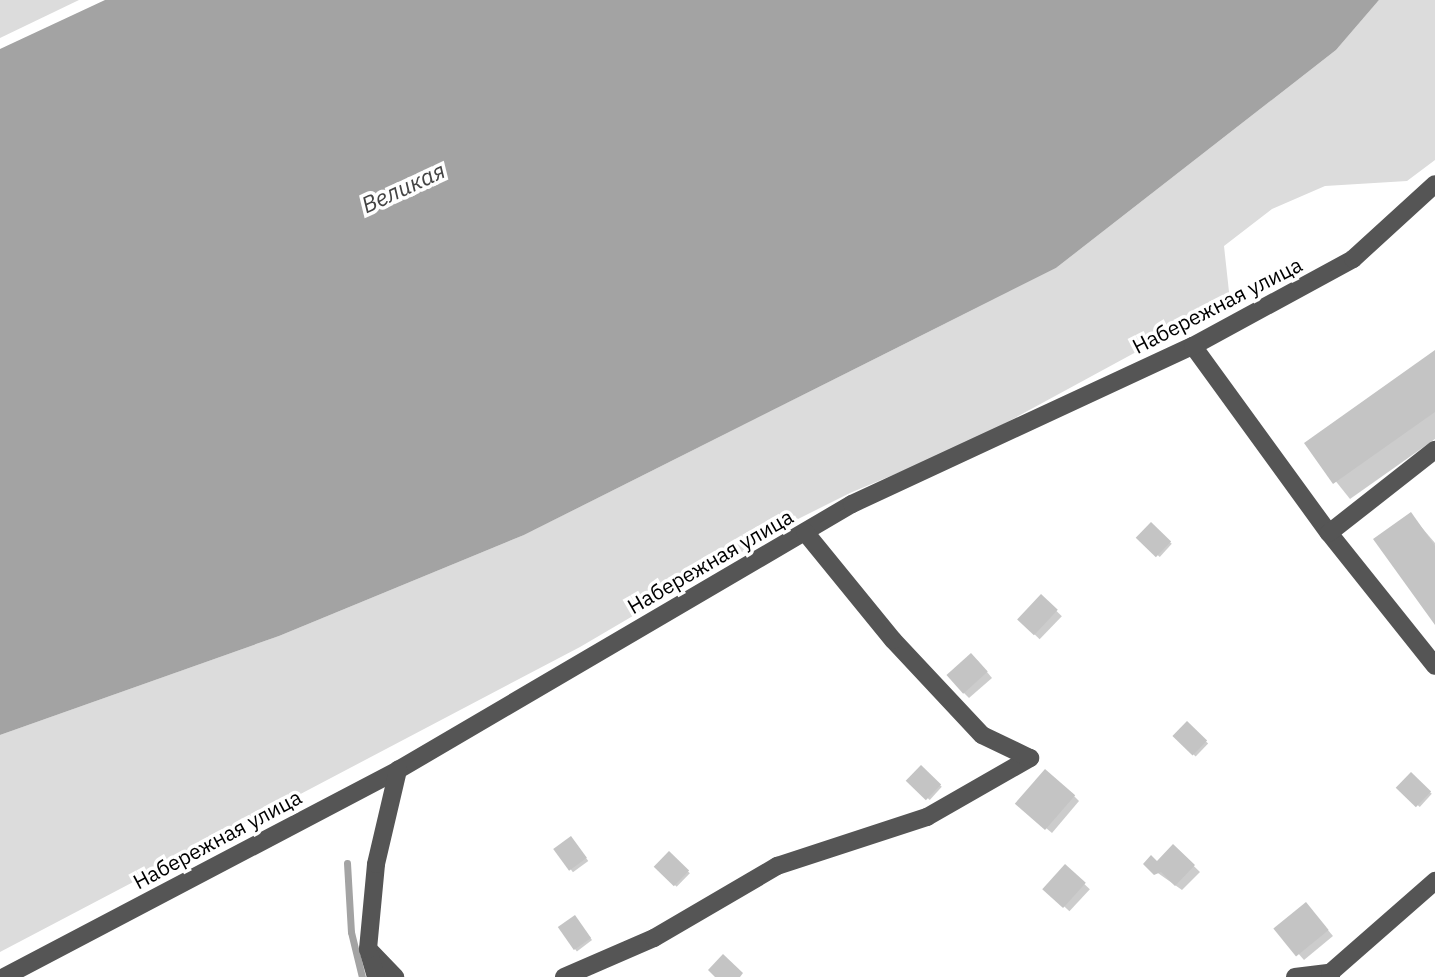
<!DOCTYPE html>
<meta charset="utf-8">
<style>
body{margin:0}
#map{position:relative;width:1435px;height:977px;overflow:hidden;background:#fff;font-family:"IBM Plex Sans",sans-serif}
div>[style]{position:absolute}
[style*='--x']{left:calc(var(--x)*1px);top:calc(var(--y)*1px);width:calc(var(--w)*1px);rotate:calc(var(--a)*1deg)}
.green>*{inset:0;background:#dcdcdc}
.water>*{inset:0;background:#a3a3a3}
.shadow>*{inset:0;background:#0003;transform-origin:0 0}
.stream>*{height:7px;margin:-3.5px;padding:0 3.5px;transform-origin:3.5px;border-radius:3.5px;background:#a3a3a3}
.building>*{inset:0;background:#c4c4c4;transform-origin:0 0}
.minor>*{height:18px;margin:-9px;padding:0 9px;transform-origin:9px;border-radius:9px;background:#555}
span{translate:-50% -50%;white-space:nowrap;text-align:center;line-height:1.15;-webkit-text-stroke:7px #fff;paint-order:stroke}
.street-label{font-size:21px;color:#000}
.water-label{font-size:23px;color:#444;font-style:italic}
</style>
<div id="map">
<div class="green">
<div style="clip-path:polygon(0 0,79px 0,0 38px)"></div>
<div style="clip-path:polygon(1379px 0,1435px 0,1435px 160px,1407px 181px,1325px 186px,1272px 209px,1224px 246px,1230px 301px,967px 444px,850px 493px,800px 518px,580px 647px,0 952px,0 735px,279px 636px,524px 535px,1056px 268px,1336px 50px)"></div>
</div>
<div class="water">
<div style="clip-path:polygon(105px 0,1379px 0,1336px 50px,1056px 268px,524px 535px,279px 636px,0 735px,0 49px)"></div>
</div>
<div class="shadow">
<div style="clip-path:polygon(1435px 352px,1435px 439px,1350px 499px,1306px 444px)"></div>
<div style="clip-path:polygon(1411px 515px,1435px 543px,1435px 622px)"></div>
<div style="left:1151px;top:525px;width:28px;height:18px;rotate:42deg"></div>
<div style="left:1041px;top:596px;width:29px;height:32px;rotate:44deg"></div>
<div style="clip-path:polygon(977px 660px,992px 678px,969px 698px,963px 692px)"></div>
<div style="left:1188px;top:724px;width:28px;height:18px;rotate:44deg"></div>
<div style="left:921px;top:768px;width:28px;height:18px;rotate:42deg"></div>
<div style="left:1411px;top:775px;width:28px;height:18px;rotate:42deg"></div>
<div style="clip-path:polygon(1074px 796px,1079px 801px,1052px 833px,1023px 809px)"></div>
<div style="left:573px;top:840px;width:26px;height:19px;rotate:54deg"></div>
<div style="clip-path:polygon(1173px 846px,1200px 872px,1182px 890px,1145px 864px,1157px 863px)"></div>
<div style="left:669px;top:853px;width:29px;height:19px;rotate:44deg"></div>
<div style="left:1065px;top:866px;width:34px;height:30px;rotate:43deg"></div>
<div style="clip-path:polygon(1311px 910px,1333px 936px,1304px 960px,1277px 929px)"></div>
<div style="left:577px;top:920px;width:25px;height:19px;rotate:53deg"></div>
</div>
<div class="stream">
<div style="--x:347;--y:863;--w:69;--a:86.7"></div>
<div style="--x:351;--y:932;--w:46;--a:76.3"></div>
</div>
<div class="building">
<div style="clip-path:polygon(1435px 350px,1435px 412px,1333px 484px,1304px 443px)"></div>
<div style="clip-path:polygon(1411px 512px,1435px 546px,1435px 625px,1373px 539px)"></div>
<div style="left:1151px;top:522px;width:28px;height:22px;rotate:44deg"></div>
<div style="left:1041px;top:594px;width:23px;height:35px;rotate:43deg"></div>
<div style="left:971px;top:653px;width:25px;height:33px;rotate:48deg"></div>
<div style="left:1187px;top:721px;width:28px;height:21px;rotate:44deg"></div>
<div style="left:921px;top:765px;width:28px;height:22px;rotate:44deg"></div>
<div style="left:1045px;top:769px;width:40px;height:46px;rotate:41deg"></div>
<div style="left:1411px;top:772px;width:28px;height:22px;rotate:44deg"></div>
<div style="left:571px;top:836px;width:27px;height:22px;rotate:54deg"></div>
<div style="clip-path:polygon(1173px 844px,1195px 865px,1175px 886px,1161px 872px,1154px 875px,1143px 864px,1151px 855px,1157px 861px)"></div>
<div style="left:669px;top:851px;width:28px;height:22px;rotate:44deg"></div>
<div style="left:1065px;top:864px;width:28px;height:34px;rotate:42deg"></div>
<div style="left:1306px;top:902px;width:36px;height:42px;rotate:51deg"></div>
<div style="left:575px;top:915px;width:28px;height:21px;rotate:55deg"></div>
<div style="clip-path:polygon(723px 954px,743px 973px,740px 977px,715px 977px,708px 970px)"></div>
</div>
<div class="minor">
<div style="--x:1193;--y:346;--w:231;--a:54"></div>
<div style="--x:1329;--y:533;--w:170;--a:51.4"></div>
<div style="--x:1329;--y:533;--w:135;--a:-38.1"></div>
<div style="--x:371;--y:952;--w:35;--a:46"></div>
<div style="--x:4;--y:977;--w:445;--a:-27.7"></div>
<div style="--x:398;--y:770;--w:526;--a:-30.37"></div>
<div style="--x:852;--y:504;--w:376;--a:-24.9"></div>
<div style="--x:1193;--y:346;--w:182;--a:-28.5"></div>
<div style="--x:1353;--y:259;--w:111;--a:-42.4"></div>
<div style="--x:376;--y:977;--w:29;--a:-106"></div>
<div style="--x:368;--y:949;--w:85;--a:-84.6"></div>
<div style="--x:376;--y:864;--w:97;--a:-76.8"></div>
<div style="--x:564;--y:977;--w:98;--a:-23.4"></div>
<div style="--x:654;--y:938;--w:143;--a:-30.3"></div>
<div style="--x:777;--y:866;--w:158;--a:-18.1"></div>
<div style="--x:927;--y:817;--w:119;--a:-29.8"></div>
<div style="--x:1030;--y:758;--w:53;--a:-154.4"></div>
<div style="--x:982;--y:735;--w:130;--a:-133.1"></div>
<div style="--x:893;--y:640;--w:139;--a:-129.2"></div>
<div style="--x:1295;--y:977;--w:35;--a:-7"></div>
<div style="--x:1331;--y:977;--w:4;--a:-104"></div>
<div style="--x:1330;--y:973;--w:140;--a:-41.2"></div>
</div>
<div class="street-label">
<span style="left:1217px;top:305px;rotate:-27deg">Набережная улица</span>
<span style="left:710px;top:561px;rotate:-30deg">Набережная улица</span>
<span style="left:217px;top:839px;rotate:-28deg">Набережная улица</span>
</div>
<div class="water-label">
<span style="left:403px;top:187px;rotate:-25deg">Великая</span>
</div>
</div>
